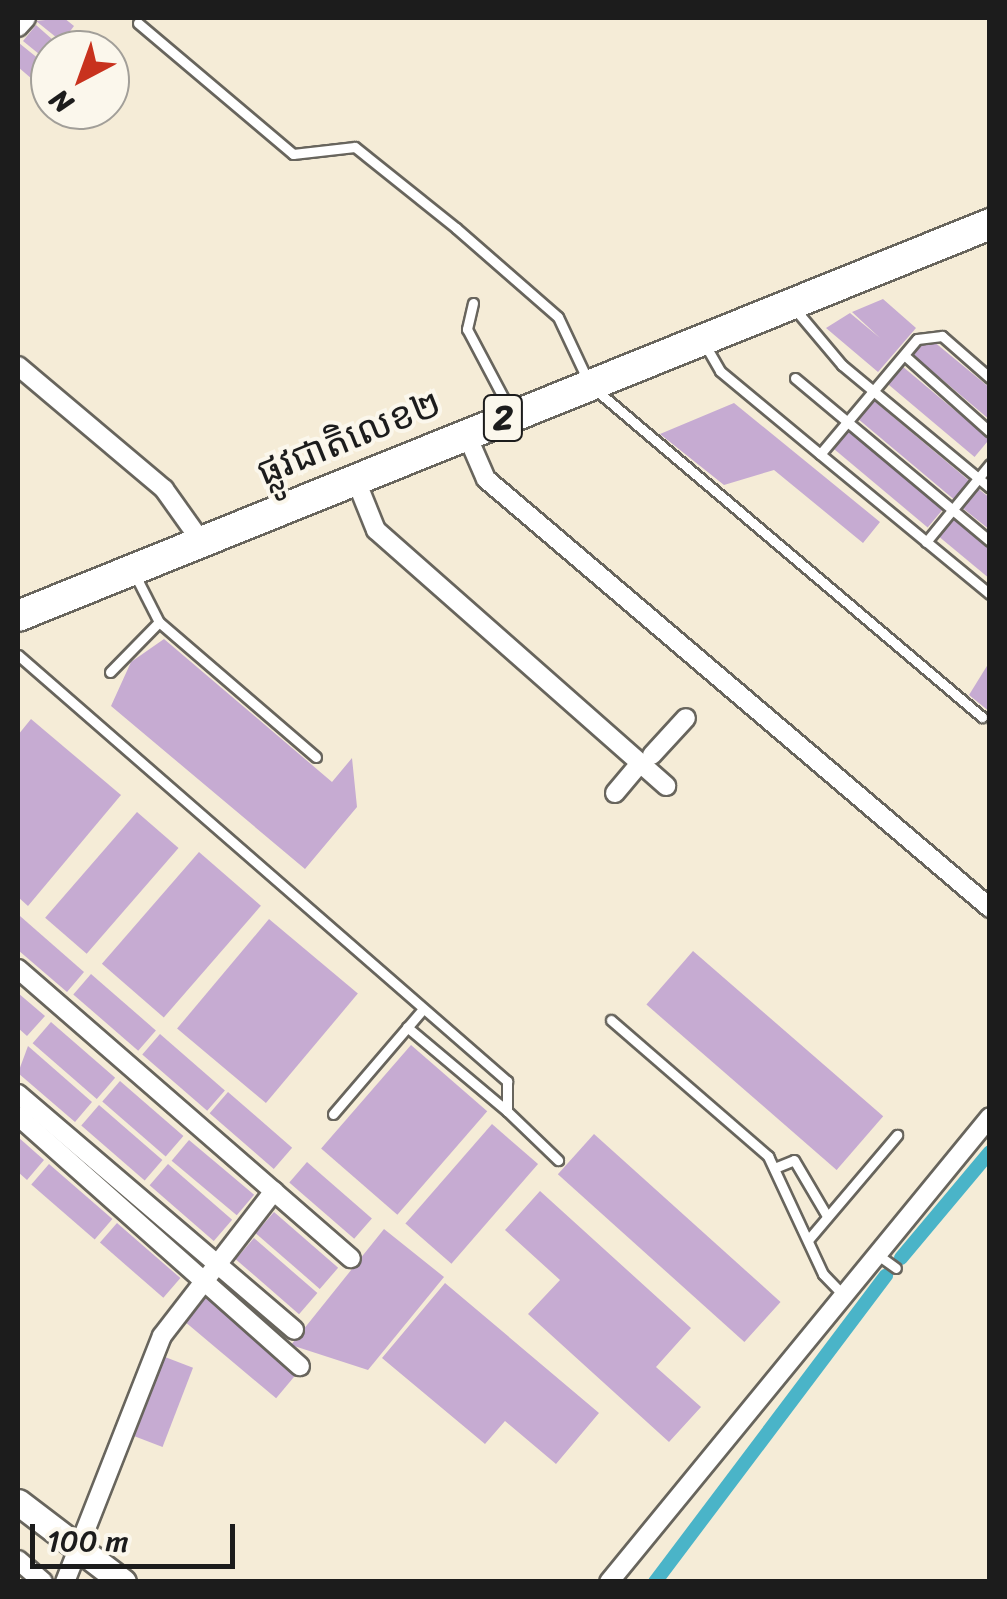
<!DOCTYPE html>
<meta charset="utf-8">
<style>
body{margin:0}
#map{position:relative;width:1007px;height:1599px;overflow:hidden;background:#f5ecd7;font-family:Sriracha,"Noto Sans Khmer",sans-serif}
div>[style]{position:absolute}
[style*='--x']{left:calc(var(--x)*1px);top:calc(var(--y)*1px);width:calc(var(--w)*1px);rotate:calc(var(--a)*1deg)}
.canal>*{height:14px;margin:-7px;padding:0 7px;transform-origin:7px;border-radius:7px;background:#4ab4c8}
.building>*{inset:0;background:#c6abd2;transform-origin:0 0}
.roads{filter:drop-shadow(2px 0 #68655d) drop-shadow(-2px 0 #68655d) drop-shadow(0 2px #68655d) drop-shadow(0 -2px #68655d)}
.lane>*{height:9px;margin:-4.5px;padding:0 4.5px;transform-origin:4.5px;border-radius:4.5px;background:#fff}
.street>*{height:18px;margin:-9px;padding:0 9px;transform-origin:9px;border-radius:9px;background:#fff}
.primary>*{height:25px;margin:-12.5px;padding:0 12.5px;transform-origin:12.5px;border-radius:12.5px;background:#fff}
.highway>*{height:30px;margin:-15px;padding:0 15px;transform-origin:15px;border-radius:15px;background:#fff}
span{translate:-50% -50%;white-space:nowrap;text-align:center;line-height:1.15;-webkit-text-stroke:8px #fbf7ec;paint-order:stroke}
.shield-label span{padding:2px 8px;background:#fbf7ec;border:2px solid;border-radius:8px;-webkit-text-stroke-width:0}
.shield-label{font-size:35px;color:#1c1c1c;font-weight:700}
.street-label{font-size:38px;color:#1c1c1c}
.frame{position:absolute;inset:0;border:20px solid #1c1c1c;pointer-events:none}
.north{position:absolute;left:30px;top:30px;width:100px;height:100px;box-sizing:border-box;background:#fbf7ec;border:2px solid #a29f99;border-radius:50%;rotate:221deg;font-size:28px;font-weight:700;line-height:40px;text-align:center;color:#1c1c1c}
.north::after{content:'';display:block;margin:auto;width:35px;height:45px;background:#c8321e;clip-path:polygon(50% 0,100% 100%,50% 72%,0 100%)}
.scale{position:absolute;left:30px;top:1524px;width:205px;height:45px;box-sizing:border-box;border:5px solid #1c1c1c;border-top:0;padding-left:12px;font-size:30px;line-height:35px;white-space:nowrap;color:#1c1c1c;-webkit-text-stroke:8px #fbf7ec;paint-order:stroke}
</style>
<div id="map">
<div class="canal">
<div style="--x:901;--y:1258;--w:138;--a:-50"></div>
<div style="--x:655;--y:1582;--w:384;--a:-53"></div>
</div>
<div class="building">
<div style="clip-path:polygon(64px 18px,74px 26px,62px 42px,36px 21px)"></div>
<div style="clip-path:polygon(36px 25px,61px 47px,50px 50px,50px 63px,23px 41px)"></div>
<div style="clip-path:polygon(19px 43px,45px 64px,32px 79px,18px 67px)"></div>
<div style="clip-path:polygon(883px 299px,916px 328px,878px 372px,826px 328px,850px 313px,880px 338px,852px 312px)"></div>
<div style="clip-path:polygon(927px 336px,990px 388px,990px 420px,912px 354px)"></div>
<div style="left:902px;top:366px;width:114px;height:23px;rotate:40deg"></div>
<div style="left:873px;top:400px;width:126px;height:24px;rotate:40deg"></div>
<div style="clip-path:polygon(734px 403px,880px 522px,863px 543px,774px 470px,724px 485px,660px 434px)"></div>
<div style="left:848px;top:428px;width:125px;height:25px;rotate:40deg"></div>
<div style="clip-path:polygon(976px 487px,990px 498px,990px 530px,960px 506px)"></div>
<div style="clip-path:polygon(952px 516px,990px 547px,990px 579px,937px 535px)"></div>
<div style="clip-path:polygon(164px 639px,332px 782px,352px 758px,357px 807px,305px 869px,111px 706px,131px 662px)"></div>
<div style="clip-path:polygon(990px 661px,990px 712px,969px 695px)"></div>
<div style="clip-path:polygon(31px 719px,121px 795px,28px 906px,18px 897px,18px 735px)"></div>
<div style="left:137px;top:812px;width:55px;height:140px;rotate:41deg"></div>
<div style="left:199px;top:852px;width:82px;height:148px;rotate:41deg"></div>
<div style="clip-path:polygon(20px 916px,84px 972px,67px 992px,18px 950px)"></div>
<div style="left:269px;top:919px;width:116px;height:143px;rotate:40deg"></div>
<div style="left:693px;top:951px;width:252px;height:71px;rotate:41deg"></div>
<div style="left:91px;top:974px;width:86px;height:27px;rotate:41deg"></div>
<div style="clip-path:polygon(18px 993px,45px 1016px,27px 1036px,18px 1028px)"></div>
<div style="left:51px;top:1022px;width:85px;height:28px;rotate:41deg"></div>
<div style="left:160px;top:1034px;width:86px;height:27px;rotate:41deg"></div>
<div style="left:411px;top:1045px;width:101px;height:137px;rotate:41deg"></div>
<div style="clip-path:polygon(28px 1046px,92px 1102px,75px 1122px,18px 1073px)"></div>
<div style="left:120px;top:1081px;width:84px;height:27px;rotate:41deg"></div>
<div style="left:228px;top:1092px;width:85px;height:28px;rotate:41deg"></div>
<div style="left:99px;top:1105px;width:84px;height:27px;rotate:41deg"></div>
<div style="left:492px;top:1124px;width:61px;height:132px;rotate:41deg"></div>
<div style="left:594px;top:1134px;width:251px;height:54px;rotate:42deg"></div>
<div style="clip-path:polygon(18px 1137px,44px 1160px,27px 1180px,18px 1172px)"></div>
<div style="left:189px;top:1140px;width:85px;height:27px;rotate:40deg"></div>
<div style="left:307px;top:1162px;width:86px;height:27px;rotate:41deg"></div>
<div style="left:49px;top:1164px;width:84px;height:27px;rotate:41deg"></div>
<div style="left:168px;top:1164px;width:85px;height:28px;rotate:41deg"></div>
<div style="clip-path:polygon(540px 1191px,691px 1328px,656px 1367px,701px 1407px,669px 1442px,528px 1314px,560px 1280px,505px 1230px)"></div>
<div style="left:274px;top:1212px;width:85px;height:28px;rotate:41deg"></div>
<div style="left:117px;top:1223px;width:84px;height:26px;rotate:41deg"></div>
<div style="clip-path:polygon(384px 1229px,444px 1277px,368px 1370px,291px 1345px)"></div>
<div style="left:254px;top:1238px;width:84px;height:28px;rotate:41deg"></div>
<div style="clip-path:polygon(445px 1283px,599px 1413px,556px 1464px,505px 1421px,485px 1444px,382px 1358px)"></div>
<div style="left:204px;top:1296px;width:121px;height:32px;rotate:40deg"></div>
<div style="left:165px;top:1357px;width:30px;height:85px;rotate:21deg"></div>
</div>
<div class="roads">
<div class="lane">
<div style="--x:138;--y:23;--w:203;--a:40.2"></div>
<div style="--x:293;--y:154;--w:62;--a:-6.4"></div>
<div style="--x:355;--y:147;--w:129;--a:38.7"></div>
<div style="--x:456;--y:228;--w:135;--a:41.1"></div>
<div style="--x:558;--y:317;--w:75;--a:64.8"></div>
<div style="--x:590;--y:385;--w:514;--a:40.26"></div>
<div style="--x:473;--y:303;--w:27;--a:103"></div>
<div style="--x:467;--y:329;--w:94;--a:62.1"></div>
<div style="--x:794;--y:308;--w:75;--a:49.9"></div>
<div style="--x:842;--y:365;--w:192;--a:39.7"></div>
<div style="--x:704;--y:343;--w:32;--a:60"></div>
<div style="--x:720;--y:371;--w:130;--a:39.7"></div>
<div style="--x:904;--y:355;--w:115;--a:41.8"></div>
<div style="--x:795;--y:378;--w:254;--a:39.9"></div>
<div style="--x:990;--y:378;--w:64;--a:-138.8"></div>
<div style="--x:942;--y:336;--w:25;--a:173"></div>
<div style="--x:917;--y:339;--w:150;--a:130.1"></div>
<div style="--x:820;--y:454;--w:220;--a:39.5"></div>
<div style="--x:926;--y:542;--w:101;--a:-50.6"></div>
<div style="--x:134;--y:573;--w:55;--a:63"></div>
<div style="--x:159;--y:622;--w:207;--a:40.7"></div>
<div style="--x:18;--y:655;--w:649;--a:41.06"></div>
<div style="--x:507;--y:1081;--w:30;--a:90"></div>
<div style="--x:507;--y:1111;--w:71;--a:43.9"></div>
<div style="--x:110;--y:672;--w:70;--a:-45.6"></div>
<div style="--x:611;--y:1020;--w:208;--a:40.9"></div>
<div style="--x:768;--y:1156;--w:130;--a:65"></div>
<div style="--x:823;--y:1274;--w:29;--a:46"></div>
<div style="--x:407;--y:1027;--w:131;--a:40"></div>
<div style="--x:333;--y:1114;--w:138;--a:-49.4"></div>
<div style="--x:777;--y:1167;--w:18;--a:-22"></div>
<div style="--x:794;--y:1160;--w:65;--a:59.5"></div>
<div style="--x:808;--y:1240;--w:138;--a:-49.7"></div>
<div style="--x:878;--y:1255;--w:22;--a:36"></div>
</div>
<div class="street">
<div style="--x:18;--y:27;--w:12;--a:-48"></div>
<div style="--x:18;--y:366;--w:191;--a:40.1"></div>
<div style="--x:164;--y:489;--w:64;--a:54.6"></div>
<div style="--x:466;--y:433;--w:50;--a:66.5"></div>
<div style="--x:486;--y:479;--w:662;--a:40.4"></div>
<div style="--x:355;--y:478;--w:56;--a:68"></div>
<div style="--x:376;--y:530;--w:387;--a:41.4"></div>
<div style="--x:652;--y:755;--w:50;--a:-47.4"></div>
<div style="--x:615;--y:793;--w:35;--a:-50"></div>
<div style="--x:18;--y:969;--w:441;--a:41"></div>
<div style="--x:18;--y:1094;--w:363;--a:40.5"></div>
<div style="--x:18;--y:1116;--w:377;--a:41.6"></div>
<div style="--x:18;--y:1560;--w:33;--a:41"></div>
<div style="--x:65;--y:1582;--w:264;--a:-68.5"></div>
<div style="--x:162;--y:1336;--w:183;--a:-52.3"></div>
<div style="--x:609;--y:1582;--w:601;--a:-50.67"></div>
</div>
<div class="primary">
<div style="--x:18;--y:1502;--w:132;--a:37.3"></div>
</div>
<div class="highway">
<div style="--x:18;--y:616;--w:1048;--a:-21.96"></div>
</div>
</div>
<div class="shield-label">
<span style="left:503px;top:418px">2</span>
</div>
<div class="street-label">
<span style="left:349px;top:438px;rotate:-22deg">ផ្លូវជាតិលេខ២</span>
</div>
<div class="frame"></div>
<div class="north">N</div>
<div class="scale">100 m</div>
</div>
